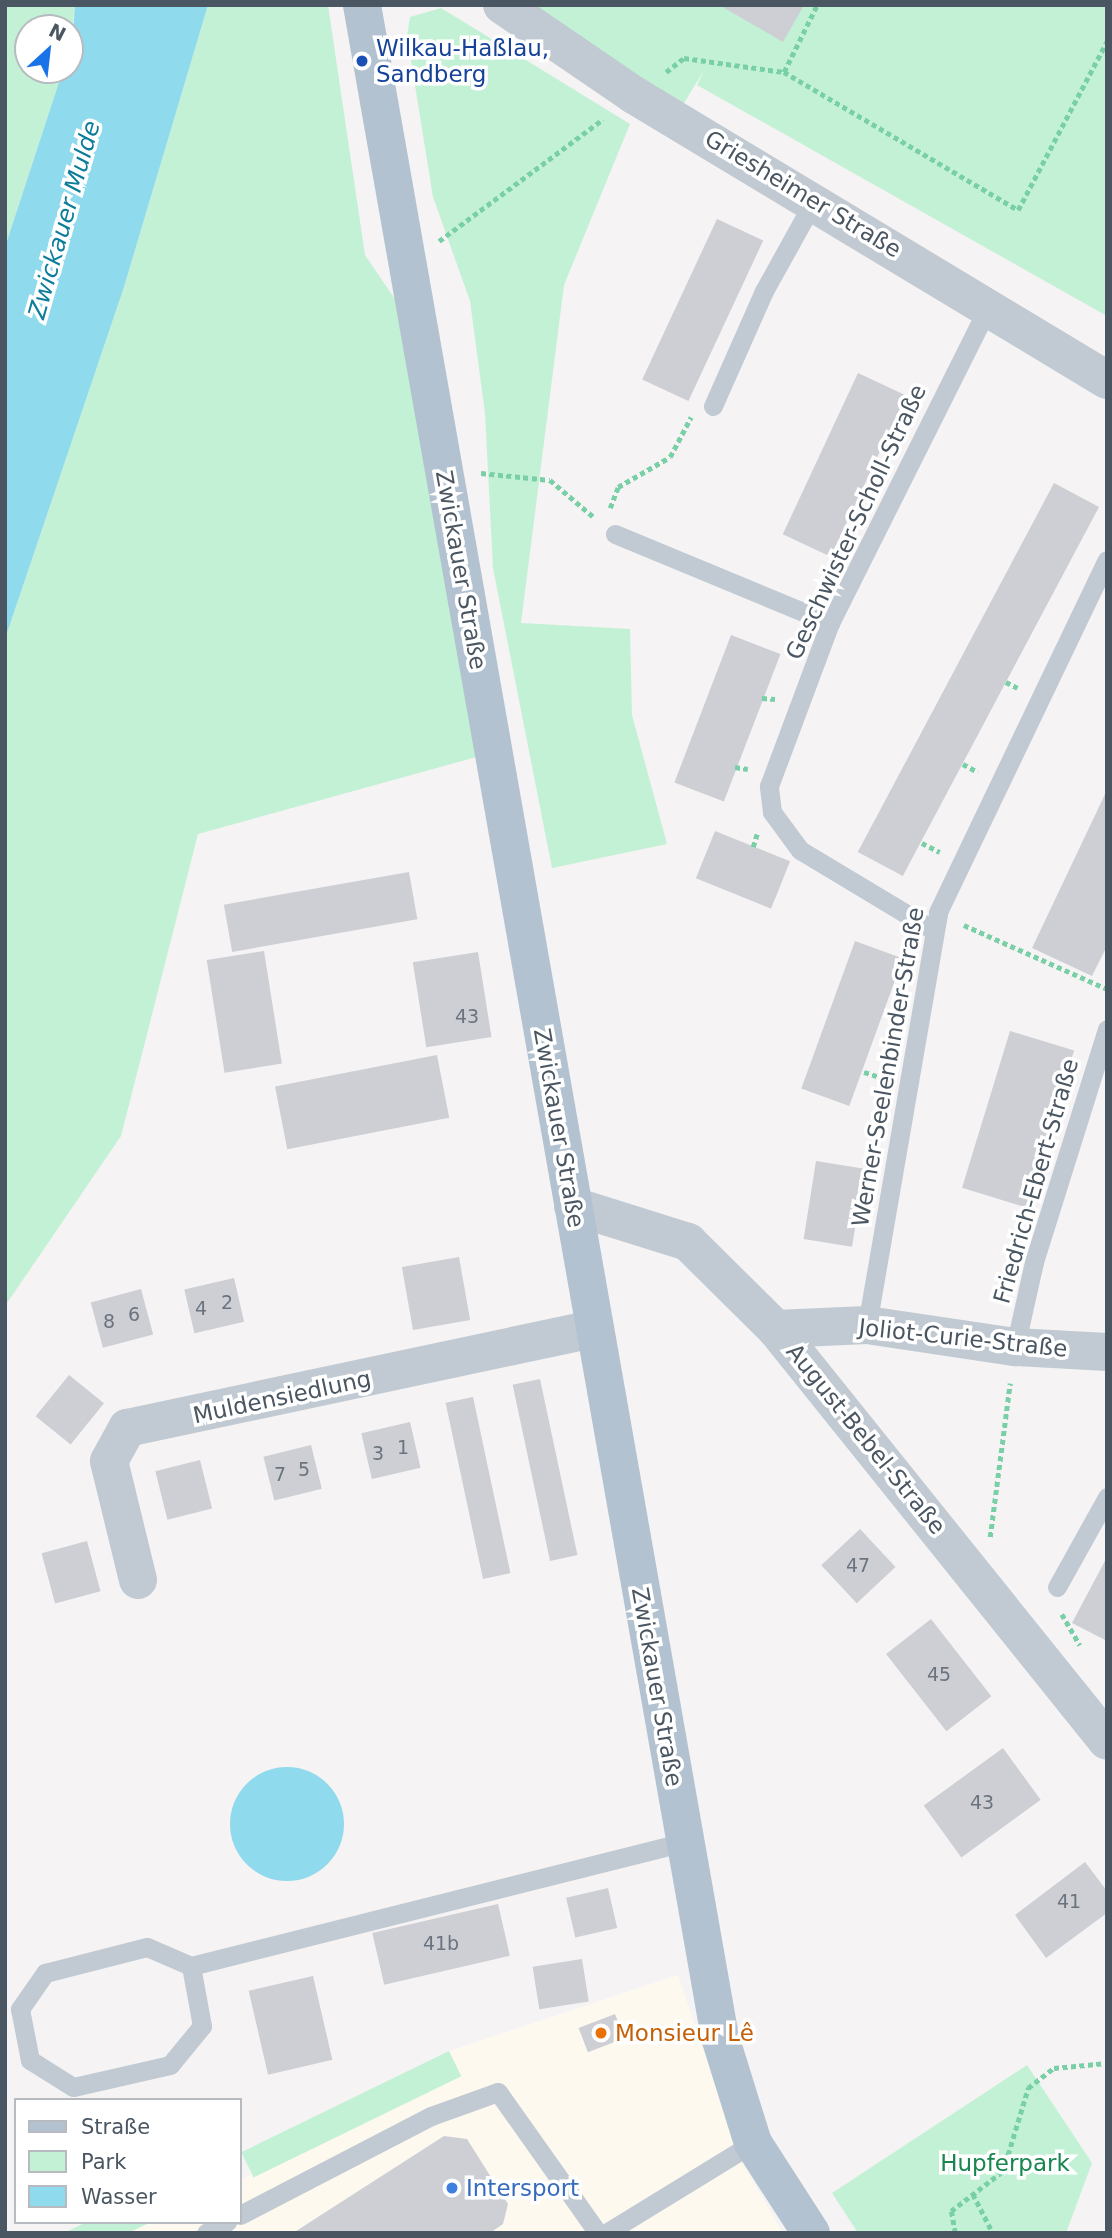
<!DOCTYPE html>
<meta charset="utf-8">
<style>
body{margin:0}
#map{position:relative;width:1112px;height:2238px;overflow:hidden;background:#f5f3f3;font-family:"DejaVu Sans",sans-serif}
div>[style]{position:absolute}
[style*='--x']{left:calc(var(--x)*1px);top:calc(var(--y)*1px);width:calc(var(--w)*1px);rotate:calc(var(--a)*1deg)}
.commercial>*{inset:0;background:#fdf9ef}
.green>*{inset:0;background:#c3f1d5;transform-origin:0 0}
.water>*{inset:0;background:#90daee}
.round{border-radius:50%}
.building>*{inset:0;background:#cdcfd5;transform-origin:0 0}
.path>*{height:4.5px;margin-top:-2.25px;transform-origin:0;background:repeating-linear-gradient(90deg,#7ad0a6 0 5px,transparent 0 8.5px)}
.lane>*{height:19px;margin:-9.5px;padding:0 9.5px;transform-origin:9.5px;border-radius:9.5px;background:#c1cad2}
.street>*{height:38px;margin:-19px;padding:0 19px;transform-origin:19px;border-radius:19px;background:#c1cad2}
.primary>*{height:38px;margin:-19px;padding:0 19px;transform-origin:19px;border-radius:19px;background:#b3c2d1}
.dots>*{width:19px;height:19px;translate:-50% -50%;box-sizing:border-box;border:4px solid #fff;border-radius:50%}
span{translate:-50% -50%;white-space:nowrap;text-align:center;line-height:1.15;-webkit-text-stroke:7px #fff;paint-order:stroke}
.number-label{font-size:19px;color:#6b747e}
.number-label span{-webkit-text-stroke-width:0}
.transit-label{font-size:23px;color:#164399}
.left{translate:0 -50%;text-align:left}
.street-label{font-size:23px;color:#4a5661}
.food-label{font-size:23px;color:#c56008}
.park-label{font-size:23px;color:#17864f}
.shop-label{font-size:23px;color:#366cbe}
.water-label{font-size:24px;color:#0c7c9b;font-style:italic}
.frame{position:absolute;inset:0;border:7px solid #4a5661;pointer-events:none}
.legend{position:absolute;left:14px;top:2098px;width:228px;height:126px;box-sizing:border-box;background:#fff;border:2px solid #b7bbc0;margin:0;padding:9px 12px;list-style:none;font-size:21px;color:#4a5661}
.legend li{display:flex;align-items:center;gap:14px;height:35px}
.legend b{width:35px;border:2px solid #b7bbc0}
.north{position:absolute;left:14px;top:14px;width:70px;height:70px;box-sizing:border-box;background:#fff;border:2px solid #b7bbc0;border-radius:50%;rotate:27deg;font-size:19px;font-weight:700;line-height:28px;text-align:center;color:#4a5661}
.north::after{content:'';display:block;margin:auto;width:24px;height:32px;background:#1a73e8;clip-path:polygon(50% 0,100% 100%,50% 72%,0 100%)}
</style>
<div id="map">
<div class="commercial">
<div style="clip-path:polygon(678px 1975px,740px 2159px,783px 2233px,128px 2233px,151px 2222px,240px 2222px,240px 2180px,461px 2076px,449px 2051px)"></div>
</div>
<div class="green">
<div style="clip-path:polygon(5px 5px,75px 5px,70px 49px,70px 28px,28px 28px,28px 70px,63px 70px,5px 247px)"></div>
<div style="clip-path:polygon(208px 5px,328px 5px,365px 255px,399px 305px,480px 756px,198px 834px,121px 1136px,5px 1306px,5px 639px,124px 287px)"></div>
<div style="clip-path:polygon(502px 5px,1107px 5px,1107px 316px,697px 85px,704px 70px,669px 128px)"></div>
<div style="clip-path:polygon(441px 8px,630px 124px,564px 285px,521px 623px,630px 629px,632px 715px,667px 844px,552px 868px,493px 568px,485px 413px,470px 301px,433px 197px,407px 36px,410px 17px)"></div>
<div style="left:449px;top:2051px;width:28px;height:231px;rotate:64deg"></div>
<div style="clip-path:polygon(1027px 2065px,1092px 2163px,1066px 2233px,858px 2233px,832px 2193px)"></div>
<div style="clip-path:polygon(87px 2222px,151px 2222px,128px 2233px,64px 2233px)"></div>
</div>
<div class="water">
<div style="clip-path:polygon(75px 5px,208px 5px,124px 287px,5px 639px,5px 247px,63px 70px,70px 70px)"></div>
<div class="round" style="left:230px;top:1767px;width:114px;height:114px"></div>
</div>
<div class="building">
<div style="clip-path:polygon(719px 5px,800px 5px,803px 7px,783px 42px)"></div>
<div style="left:717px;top:219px;width:51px;height:177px;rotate:25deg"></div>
<div style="left:858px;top:373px;width:53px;height:178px;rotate:25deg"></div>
<div style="left:1054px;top:483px;width:51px;height:418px;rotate:28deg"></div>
<div style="left:731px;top:635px;width:53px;height:158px;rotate:21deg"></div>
<div style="clip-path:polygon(1107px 790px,1107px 946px,1092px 976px,1032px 948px)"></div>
<div style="left:715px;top:831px;width:81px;height:51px;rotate:22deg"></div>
<div style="left:409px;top:872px;width:48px;height:188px;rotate:80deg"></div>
<div style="left:855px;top:941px;width:51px;height:157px;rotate:20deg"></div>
<div style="left:264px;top:951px;width:114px;height:58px;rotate:81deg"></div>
<div style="left:478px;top:952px;width:86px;height:66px;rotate:81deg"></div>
<div style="left:1010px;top:1031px;width:67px;height:164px;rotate:17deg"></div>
<div style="left:437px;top:1055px;width:64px;height:165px;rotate:79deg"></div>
<div style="left:816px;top:1161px;width:49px;height:79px;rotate:9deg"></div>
<div style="left:459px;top:1257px;width:64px;height:58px;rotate:80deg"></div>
<div style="left:234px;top:1278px;width:45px;height:51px;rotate:77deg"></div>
<div style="left:141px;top:1289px;width:47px;height:52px;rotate:75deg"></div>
<div style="left:69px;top:1375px;width:45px;height:53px;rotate:39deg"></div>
<div style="left:540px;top:1379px;width:180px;height:28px;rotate:78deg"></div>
<div style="left:473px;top:1397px;width:180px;height:28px;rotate:78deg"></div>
<div style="left:410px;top:1422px;width:47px;height:50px;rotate:77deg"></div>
<div style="left:311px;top:1445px;width:45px;height:49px;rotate:76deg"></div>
<div style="left:200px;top:1460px;width:50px;height:46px;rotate:76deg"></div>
<div style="left:860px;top:1529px;width:52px;height:53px;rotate:47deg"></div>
<div style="left:87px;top:1541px;width:52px;height:47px;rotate:75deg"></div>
<div style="clip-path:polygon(1107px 1557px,1107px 1641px,1072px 1623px)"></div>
<div style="left:931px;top:1619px;width:98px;height:57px;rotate:52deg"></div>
<div style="left:1003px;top:1748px;width:64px;height:98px;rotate:54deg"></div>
<div style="clip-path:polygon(1085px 1862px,1107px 1891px,1107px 1913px,1046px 1958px,1015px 1915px)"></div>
<div style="left:608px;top:1888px;width:41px;height:43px;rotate:77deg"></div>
<div style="left:498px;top:1904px;width:53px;height:129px;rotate:77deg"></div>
<div style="left:582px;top:1959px;width:43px;height:50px;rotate:81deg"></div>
<div style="left:313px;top:1976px;width:86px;height:66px;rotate:77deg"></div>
<div style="left:615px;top:2014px;width:26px;height:39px;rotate:69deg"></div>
<div style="clip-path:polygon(444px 2136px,467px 2139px,508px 2204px,503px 2224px,490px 2233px,293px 2233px)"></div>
</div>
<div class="path">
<div style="--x:666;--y:72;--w:23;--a:-38"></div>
<div style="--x:684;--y:58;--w:101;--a:8"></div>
<div style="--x:784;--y:72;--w:272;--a:30.5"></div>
<div style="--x:1018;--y:210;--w:191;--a:-62.2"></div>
<div style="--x:784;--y:72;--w:75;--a:-63.8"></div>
<div style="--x:439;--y:241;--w:204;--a:-36.6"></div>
<div style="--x:481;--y:473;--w:69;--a:5.8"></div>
<div style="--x:550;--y:480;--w:59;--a:40.2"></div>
<div style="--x:610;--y:508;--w:22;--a:-69"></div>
<div style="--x:618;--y:487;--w:60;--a:-30"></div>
<div style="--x:670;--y:457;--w:45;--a:-62.3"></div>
<div style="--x:1006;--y:682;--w:13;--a:27"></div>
<div style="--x:762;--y:698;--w:13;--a:4"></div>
<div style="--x:963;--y:764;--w:17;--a:28"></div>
<div style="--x:735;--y:767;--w:13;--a:9"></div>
<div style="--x:922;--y:843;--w:20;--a:27"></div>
<div style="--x:753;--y:847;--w:14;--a:-73"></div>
<div style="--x:964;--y:925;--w:157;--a:24.1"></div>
<div style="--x:864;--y:1072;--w:20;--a:18"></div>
<div style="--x:990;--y:1537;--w:155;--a:-82.6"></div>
<div style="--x:1062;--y:1614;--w:36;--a:60"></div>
<div style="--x:973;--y:2194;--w:44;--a:62.9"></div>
<div style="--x:955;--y:2233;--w:22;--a:-100"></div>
<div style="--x:951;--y:2211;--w:66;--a:-37.6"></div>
<div style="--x:1003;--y:2171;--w:87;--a:-73.2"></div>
<div style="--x:1028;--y:2088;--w:33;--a:-38"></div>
<div style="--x:1054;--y:2068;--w:53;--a:-5.4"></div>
</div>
<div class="lane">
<div style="--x:713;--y:406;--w:126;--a:-66.1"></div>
<div style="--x:764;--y:291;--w:105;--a:-61"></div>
<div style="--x:615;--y:534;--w:233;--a:22.5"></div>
<div style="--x:933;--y:930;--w:155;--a:-149"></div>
<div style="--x:800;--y:850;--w:47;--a:-126.4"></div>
<div style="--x:772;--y:812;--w:26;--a:-97"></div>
<div style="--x:769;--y:786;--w:174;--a:-69.5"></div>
<div style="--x:830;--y:623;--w:355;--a:-63.4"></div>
<div style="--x:867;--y:1325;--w:419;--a:-80.2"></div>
<div style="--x:938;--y:912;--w:390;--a:-64.4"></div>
<div style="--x:1015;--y:1347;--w:87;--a:-77.4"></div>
<div style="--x:1034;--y:1262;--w:244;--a:-72.6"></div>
<div style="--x:1057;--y:1587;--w:103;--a:-60.9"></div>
<div style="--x:191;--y:1966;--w:61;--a:79.6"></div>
<div style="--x:202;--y:2026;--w:50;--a:129.4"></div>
<div style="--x:170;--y:2065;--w:99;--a:167.2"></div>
<div style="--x:73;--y:2087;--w:51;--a:-147.9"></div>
<div style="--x:30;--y:2060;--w:52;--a:-101.1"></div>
<div style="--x:20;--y:2009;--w:44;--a:-55.2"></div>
<div style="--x:45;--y:1973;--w:105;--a:-14.3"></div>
<div style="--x:147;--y:1947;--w:48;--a:23.4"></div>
<div style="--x:191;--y:1966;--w:509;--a:-14.09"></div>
<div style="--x:240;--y:2215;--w:215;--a:-27.4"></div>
<div style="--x:431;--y:2116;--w:71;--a:-19.7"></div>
<div style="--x:498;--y:2092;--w:173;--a:54.7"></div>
<div style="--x:206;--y:2233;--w:24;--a:-28"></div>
<div style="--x:606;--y:2233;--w:172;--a:-31.5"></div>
</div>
<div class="street">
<div style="--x:502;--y:5;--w:160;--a:34.3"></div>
<div style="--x:634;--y:95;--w:552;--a:31.07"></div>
<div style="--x:573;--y:1206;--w:121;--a:17.4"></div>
<div style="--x:688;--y:1242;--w:124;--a:44.7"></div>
<div style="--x:776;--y:1329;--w:528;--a:51.22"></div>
<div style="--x:776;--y:1329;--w:91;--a:-2.5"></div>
<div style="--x:867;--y:1325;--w:150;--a:8.5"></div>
<div style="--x:1015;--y:1347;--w:92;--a:3.1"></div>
<div style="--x:138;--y:1580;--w:122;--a:-103.7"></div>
<div style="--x:109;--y:1461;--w:38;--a:-61"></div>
<div style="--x:127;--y:1428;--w:477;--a:-12"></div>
</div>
<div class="primary">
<div style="--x:362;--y:5;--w:2063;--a:80.01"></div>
<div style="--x:720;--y:2037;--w:111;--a:72.7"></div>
<div style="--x:753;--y:2143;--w:107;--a:57.2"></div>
</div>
<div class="dots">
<div style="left:362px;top:61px;background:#1a4fb4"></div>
<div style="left:601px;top:2033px;background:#e8710a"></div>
<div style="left:452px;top:2188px;background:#3f7fe0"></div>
</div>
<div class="number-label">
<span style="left:467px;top:1017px">43</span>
<span style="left:227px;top:1303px">2</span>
<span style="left:201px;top:1309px">4</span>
<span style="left:134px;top:1315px">6</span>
<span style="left:109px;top:1322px">8</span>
<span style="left:403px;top:1448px">1</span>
<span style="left:378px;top:1454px">3</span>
<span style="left:304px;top:1470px">5</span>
<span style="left:280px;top:1475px">7</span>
<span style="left:858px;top:1566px">47</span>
<span style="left:939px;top:1675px">45</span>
<span style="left:982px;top:1803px">43</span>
<span style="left:1069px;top:1902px">41</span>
<span style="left:441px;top:1944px">41b</span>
</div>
<div class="transit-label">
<span class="left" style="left:376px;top:61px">Wilkau-Haßlau,<br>Sandberg</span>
</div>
<div class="street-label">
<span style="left:803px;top:194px;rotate:31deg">Griesheimer Straße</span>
<span style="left:856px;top:522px;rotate:-65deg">Geschwister-Scholl-Straße</span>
<span style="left:461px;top:570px;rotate:80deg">Zwickauer Straße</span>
<span style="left:888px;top:1067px;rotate:-80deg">Werner-Seelenbinder-Straße</span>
<span style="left:559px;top:1128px;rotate:80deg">Zwickauer Straße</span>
<span style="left:1036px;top:1181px;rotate:-74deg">Friedrich-Ebert-Straße</span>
<span style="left:963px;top:1338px;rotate:6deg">Joliot-Curie-Straße</span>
<span style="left:282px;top:1397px;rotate:-12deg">Muldensiedlung</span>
<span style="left:866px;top:1439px;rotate:51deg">August-Bebel-Straße</span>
<span style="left:657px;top:1687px;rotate:80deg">Zwickauer Straße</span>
</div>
<div class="food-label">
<span class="left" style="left:615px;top:2033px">Monsieur Lê</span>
</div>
<div class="park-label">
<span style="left:1005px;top:2163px">Hupferpark</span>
</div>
<div class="shop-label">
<span class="left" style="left:466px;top:2188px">Intersport</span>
</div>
<div class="water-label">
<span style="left:65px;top:220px;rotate:-74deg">Zwickauer Mulde</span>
</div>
<div class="frame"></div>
<ul class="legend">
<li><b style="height:9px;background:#b3c2d1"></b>Straße</li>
<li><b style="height:19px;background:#c3f1d5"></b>Park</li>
<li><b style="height:19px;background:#90daee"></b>Wasser</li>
</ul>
<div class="north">N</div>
</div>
